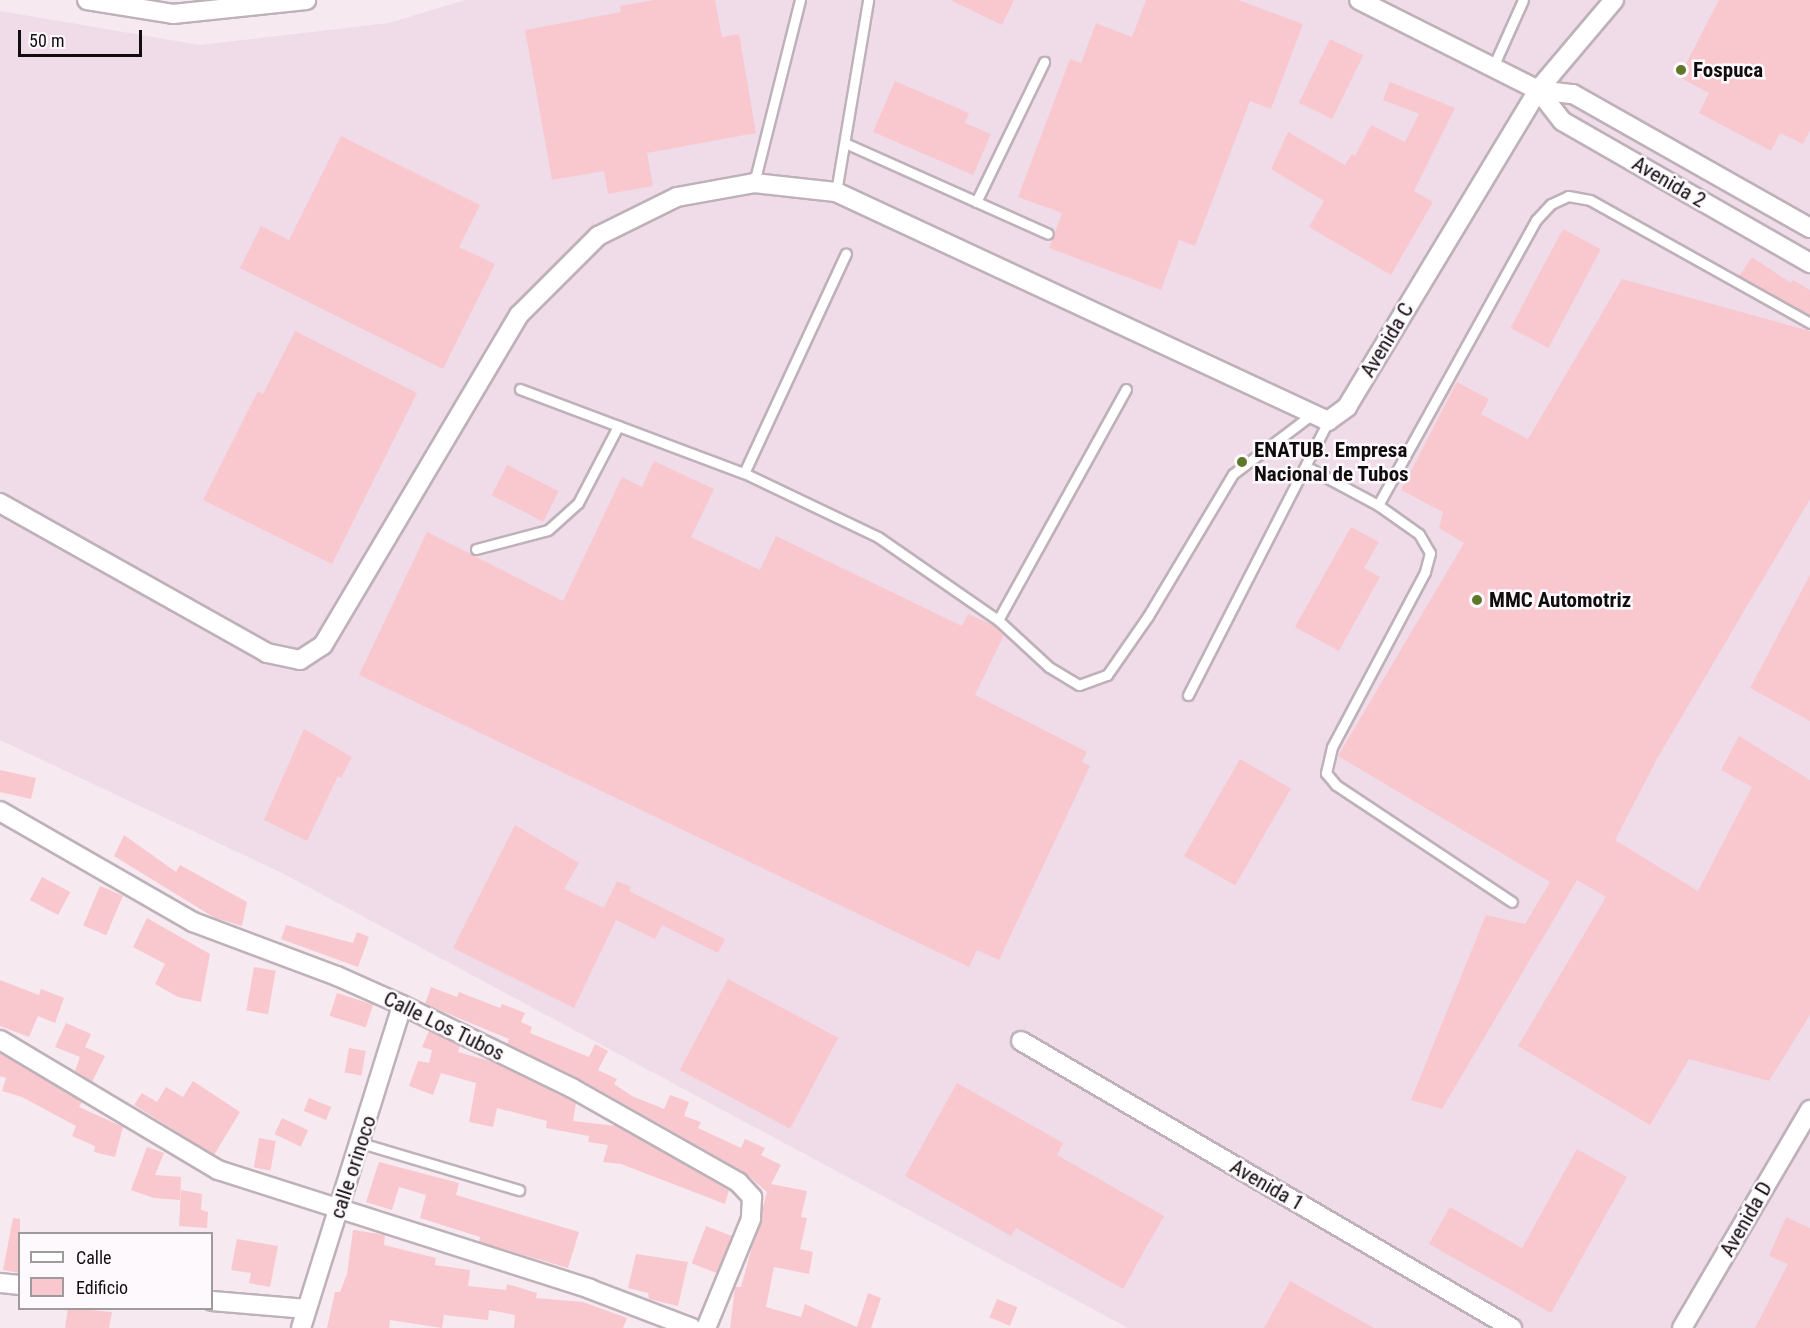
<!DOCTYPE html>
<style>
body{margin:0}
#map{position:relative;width:1810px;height:1328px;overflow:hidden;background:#f6e9f0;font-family:"Roboto Condensed",sans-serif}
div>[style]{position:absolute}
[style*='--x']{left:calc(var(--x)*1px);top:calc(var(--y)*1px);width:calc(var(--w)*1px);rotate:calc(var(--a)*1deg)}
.built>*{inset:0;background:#efdce8}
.building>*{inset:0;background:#f9c8ce;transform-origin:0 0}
.roads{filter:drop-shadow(2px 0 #beb1b9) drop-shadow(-2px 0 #beb1b9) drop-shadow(0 2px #beb1b9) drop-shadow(0 -2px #beb1b9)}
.service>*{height:9px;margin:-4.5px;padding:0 4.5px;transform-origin:4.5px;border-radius:4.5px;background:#fff}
.minor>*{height:18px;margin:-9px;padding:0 9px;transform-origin:9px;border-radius:9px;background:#fff}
.dots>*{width:16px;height:16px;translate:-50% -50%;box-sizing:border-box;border:3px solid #fef9fc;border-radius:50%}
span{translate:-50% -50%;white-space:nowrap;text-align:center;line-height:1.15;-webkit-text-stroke:5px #fef9fc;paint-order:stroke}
.poi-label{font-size:21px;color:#110d0f;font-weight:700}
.left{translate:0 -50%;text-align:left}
.street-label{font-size:21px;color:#110d0f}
.legend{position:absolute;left:18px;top:1232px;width:195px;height:78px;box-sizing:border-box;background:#fef9fc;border:2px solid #9f9b9d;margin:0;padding:8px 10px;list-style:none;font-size:18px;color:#110d0f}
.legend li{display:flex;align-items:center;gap:12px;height:30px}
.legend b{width:30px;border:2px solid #9f9b9d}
.scale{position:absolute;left:18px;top:30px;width:124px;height:27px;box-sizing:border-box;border:3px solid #110d0f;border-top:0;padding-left:8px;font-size:18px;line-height:21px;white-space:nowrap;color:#110d0f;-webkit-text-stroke:4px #fef9fc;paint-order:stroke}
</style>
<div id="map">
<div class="built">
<div style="clip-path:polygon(465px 0,1810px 0,1810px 1328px,1128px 1328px,284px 874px,0 740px,0 11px,200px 45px,389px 23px)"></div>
</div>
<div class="building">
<div style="clip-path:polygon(654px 0,715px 0,722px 37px,739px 34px,756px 133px,647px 153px,653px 186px,608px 194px,604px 171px,552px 180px,525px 30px,621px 12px,620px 6px)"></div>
<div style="clip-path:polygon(950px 0,1014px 0,1002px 25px)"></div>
<div style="clip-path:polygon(1146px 0,1238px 0,1303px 24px,1271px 109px,1250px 101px,1195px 246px,1179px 240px,1161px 290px,1049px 248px,1062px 213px,1018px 197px,1070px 59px,1081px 63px,1096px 23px,1132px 37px)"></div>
<div style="clip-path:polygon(1719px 0,1810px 0,1810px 130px,1803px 144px,1780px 133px,1771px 151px,1699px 113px,1709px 93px,1679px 77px)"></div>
<div style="left:1330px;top:39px;width:37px;height:71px;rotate:26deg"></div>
<div style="clip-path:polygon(895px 81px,969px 113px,965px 123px,991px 134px,973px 175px,873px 132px)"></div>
<div style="clip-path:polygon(1390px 82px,1455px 108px,1414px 191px,1433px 202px,1391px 275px,1309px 227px,1324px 201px,1271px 169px,1288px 132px,1345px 165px,1352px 154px,1355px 156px,1371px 125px,1405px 142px,1419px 114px,1383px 100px)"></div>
<div style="clip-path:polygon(341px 136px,480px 205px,459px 247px,495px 264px,443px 369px,240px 268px,261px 226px,289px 240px)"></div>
<div style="left:1563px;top:229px;width:43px;height:112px;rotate:28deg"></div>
<div style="clip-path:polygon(1752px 257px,1791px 283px,1793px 280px,1810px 290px,1810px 315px,1739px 276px)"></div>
<div style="clip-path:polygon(1622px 279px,1810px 331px,1810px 499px,1658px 757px,1615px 840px,1698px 891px,1752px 787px,1721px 770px,1739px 736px,1810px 780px,1810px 1015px,1769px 1081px,1689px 1059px,1650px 1125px,1518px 1046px,1606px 897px,1577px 880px,1442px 1109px,1411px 1100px,1486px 915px,1525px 924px,1550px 882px,1338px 756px,1464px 543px,1439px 528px,1443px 512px,1401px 490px,1457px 382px,1489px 399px,1481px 414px,1528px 439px)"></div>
<div style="clip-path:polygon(295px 331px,417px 393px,332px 564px,203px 500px,258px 391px,263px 394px)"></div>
<div style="clip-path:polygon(654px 461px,714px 489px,691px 537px,760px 570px,776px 536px,962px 626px,968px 614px,995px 626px,1004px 635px,975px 695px,1087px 752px,1082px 762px,1090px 766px,999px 960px,977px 950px,969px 967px,359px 675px,427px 532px,563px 601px,622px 477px,642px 487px)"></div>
<div style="left:507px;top:465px;width:58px;height:34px;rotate:27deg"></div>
<div style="clip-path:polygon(1351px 527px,1379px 542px,1364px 568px,1380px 577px,1339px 651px,1295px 627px)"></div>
<div style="clip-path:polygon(1810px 575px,1810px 721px,1750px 688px)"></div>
<div style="clip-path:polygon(304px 729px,352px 757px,341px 778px,338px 776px,307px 841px,264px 820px)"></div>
<div style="left:1240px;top:759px;width:59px;height:112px;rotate:30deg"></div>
<div style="clip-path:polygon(0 770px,36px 778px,31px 799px,0 792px)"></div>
<div style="clip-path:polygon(515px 825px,579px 863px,564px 889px,604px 908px,617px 881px,631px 887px,629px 891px,725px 939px,718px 953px,662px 925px,655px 939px,616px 920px,574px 1008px,453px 948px)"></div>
<div style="clip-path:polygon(124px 835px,176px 872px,180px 865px,247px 902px,242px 926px,215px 918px,114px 856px)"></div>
<div style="left:42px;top:877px;width:32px;height:26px;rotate:28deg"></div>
<div style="left:100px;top:886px;width:25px;height:43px;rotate:23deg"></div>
<div style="clip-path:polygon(147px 918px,210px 954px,201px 1002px,178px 997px,155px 984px,165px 964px,133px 947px)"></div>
<div style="clip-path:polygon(286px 925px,353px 943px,357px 932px,369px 937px,358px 967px,281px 939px)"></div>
<div style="left:254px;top:967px;width:22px;height:44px;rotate:10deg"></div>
<div style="left:728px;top:979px;width:125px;height:103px;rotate:28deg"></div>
<div style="clip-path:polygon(0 980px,39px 995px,41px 989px,64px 998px,55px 1023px,38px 1016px,29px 1037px,0 1026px)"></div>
<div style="clip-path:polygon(431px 987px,457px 997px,459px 992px,500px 1008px,502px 1004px,525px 1013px,521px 1022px,532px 1027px,530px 1033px,589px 1057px,595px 1044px,608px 1051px,598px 1070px,617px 1079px,614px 1084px,632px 1096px,664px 1109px,670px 1095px,689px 1102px,684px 1116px,701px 1122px,698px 1128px,741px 1148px,745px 1139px,765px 1148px,761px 1155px,781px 1165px,771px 1184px,807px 1191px,801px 1217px,807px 1218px,800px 1249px,813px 1252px,809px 1274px,774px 1267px,766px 1307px,801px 1317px,805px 1304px,857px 1327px,868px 1293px,881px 1298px,871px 1328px,730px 1328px,735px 1287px,741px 1287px,767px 1192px,744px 1172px,578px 1078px,507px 1044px,509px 1039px,425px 1004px)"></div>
<div style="left:337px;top:993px;width:38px;height:24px;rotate:18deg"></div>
<div style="clip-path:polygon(66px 1023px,91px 1034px,85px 1047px,105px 1056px,92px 1082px,75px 1071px,80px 1057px,55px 1047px)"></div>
<div style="clip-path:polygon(429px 1031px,460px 1046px,458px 1052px,493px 1062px,576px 1103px,573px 1121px,616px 1126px,729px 1190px,725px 1204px,621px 1164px,603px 1162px,608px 1145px,588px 1142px,589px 1136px,546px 1128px,547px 1121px,497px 1108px,493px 1127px,469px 1122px,476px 1083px,441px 1073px,433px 1095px,409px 1086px,418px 1061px,429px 1063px,432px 1050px,422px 1047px)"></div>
<div style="left:349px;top:1048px;width:17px;height:25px;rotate:10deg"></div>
<div style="clip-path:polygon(0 1053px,82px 1102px,79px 1107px,123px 1127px,115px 1157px,94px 1152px,95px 1146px,72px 1136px,76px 1126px,22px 1097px,2px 1091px,6px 1078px,0 1076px)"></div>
<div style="clip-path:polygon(193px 1081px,240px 1112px,214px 1155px,134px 1105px,142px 1093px,157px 1102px,166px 1087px,183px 1097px)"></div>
<div style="clip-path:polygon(957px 1083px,1063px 1143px,1057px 1155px,1164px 1216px,1123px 1289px,1016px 1228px,1011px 1236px,905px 1176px)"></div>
<div style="left:309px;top:1098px;width:24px;height:14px;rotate:22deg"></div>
<div style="left:282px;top:1118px;width:29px;height:18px;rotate:25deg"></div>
<div style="left:259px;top:1138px;width:17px;height:30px;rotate:10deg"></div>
<div style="clip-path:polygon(147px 1147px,164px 1153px,155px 1175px,181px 1177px,180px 1200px,154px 1198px,131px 1190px)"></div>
<div style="clip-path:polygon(1577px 1149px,1627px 1177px,1551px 1313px,1429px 1244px,1450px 1207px,1522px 1248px)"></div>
<div style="clip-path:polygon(379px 1162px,459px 1183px,456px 1195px,579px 1232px,568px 1268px,479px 1242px,480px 1237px,420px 1218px,426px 1195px,399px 1187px,392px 1210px,366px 1202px)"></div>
<div style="clip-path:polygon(181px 1190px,202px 1194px,201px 1210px,208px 1212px,207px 1228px,179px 1226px)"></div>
<div style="clip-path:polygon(1786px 1217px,1810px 1228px,1810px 1328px,1755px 1328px,1788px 1264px,1769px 1256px)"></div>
<div style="clip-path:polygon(13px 1218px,20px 1219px,20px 1273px,3px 1270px)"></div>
<div style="left:706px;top:1226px;width:28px;height:40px;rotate:21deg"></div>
<div style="clip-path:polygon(353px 1230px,385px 1235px,384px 1245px,436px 1258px,435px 1265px,470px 1270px,468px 1286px,506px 1290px,507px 1284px,537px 1293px,536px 1298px,583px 1302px,627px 1318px,623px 1328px,514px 1328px,515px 1315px,489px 1310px,488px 1320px,444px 1315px,442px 1328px,390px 1320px,389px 1328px,327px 1328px,335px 1292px,340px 1292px,347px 1274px)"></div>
<div style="clip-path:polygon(237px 1239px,278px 1246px,270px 1287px,249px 1283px,251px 1273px,231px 1270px)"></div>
<div style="clip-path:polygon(636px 1254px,688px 1262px,678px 1306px,649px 1299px,648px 1293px,628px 1288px)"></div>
<div style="clip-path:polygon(1290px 1281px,1374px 1328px,1264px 1328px)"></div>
<div style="left:997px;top:1299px;width:22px;height:20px;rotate:22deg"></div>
<div style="clip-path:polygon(68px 1308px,112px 1312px,109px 1328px,65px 1328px)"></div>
</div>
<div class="roads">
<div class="service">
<div style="--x:1493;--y:67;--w:73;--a:-65.9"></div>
<div style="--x:845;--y:143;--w:222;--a:24.1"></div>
<div style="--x:754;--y:183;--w:189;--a:-75.9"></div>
<div style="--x:836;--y:192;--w:195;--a:-80.5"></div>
<div style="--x:976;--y:202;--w:156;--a:-64.1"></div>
<div style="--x:520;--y:389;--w:239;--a:20.6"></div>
<div style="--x:744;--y:473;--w:148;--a:25.5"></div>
<div style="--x:878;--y:537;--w:146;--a:34.7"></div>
<div style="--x:998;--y:620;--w:69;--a:42.7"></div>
<div style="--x:1049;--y:667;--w:35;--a:31"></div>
<div style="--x:1079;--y:685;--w:30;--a:-20"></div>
<div style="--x:1107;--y:675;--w:72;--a:-55.2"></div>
<div style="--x:1148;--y:616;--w:165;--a:-59.1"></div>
<div style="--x:1233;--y:474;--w:98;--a:-37.1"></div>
<div style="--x:1307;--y:467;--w:81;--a:28.2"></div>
<div style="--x:1378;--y:505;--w:50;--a:35.3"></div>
<div style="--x:1419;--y:534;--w:22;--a:60"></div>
<div style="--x:1430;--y:553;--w:20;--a:105"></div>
<div style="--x:1425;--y:572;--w:198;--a:118"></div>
<div style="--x:1332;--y:747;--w:27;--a:103"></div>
<div style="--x:1326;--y:773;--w:16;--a:50"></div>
<div style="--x:1336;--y:785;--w:211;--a:33.6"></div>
<div style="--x:744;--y:473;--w:242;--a:-65.1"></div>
<div style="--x:1378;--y:505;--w:326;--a:-61"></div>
<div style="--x:1536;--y:220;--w:22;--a:-47"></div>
<div style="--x:1551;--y:204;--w:19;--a:-25"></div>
<div style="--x:1568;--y:196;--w:22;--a:10"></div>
<div style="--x:1590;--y:200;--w:252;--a:29.2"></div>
<div style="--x:476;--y:549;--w:74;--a:-14.8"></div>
<div style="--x:548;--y:530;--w:40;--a:-42"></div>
<div style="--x:578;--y:503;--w:87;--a:-62.5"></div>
<div style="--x:998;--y:620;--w:264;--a:-61"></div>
<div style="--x:1188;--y:695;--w:308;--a:-62.9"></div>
<div style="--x:361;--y:1143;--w:165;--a:16.6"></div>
</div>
<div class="minor">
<div style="--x:87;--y:0;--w:87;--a:9.2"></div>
<div style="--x:173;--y:14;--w:134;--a:-6"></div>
<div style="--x:1359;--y:0;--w:200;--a:26.7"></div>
<div style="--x:1538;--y:90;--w:35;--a:7"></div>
<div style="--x:1573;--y:94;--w:272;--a:29.5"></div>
<div style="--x:1538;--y:90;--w:39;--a:52"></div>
<div style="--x:1562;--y:121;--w:286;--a:29.8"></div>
<div style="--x:0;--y:503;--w:306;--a:29.3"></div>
<div style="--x:267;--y:653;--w:34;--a:12"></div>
<div style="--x:300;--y:660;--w:27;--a:-33"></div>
<div style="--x:323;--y:645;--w:384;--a:-59.3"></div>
<div style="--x:519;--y:315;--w:112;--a:-45"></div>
<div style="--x:598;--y:236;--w:88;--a:-26.3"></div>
<div style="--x:677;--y:197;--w:78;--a:-10.3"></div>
<div style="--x:754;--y:183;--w:82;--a:6.3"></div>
<div style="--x:836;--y:192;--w:543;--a:24.96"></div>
<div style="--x:1328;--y:421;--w:24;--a:-36"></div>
<div style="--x:1347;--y:407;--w:370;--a:-58.9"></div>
<div style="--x:1538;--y:90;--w:118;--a:-49.8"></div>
<div style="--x:0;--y:811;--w:223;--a:29.9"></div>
<div style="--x:193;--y:922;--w:154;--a:20.6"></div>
<div style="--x:337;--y:976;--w:71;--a:24"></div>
<div style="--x:402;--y:1005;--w:189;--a:26"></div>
<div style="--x:572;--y:1088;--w:191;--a:29.5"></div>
<div style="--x:738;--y:1182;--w:21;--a:47"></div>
<div style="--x:752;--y:1197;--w:22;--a:93"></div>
<div style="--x:751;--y:1219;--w:118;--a:112.4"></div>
<div style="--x:0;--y:1040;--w:254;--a:30.8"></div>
<div style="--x:218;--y:1170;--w:391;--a:17.7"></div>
<div style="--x:590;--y:1289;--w:109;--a:20.9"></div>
<div style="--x:1021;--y:1041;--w:569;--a:30.31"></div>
<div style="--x:0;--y:1283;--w:20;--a:6"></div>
<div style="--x:212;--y:1301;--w:95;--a:4.8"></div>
<div style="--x:301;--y:1328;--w:338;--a:-72.6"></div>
<div style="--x:1682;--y:1328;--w:253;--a:-59.6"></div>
</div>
</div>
<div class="dots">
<div style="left:1681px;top:70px;background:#5e7729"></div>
<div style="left:1242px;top:462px;background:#5e7729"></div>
<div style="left:1477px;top:600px;background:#5e7729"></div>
</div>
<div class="poi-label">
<span class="left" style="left:1693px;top:70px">Fospuca</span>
<span class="left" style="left:1254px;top:462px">ENATUB. Empresa<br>Nacional de Tubos</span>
<span class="left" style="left:1489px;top:600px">MMC Automotriz</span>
</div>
<div class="street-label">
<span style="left:1669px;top:182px;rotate:30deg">Avenida 2</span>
<span style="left:1387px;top:340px;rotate:-59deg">Avenida C</span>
<span style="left:444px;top:1026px;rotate:26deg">Calle Los Tubos</span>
<span style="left:353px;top:1167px;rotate:-72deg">calle orinoco</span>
<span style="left:1267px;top:1185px;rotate:30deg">Avenida 1</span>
<span style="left:1746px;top:1219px;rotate:-60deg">Avenida D</span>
</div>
<ul class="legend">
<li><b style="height:8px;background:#fff"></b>Calle</li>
<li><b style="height:16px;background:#f9c8ce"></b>Edificio</li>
</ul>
<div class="scale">50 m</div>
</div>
